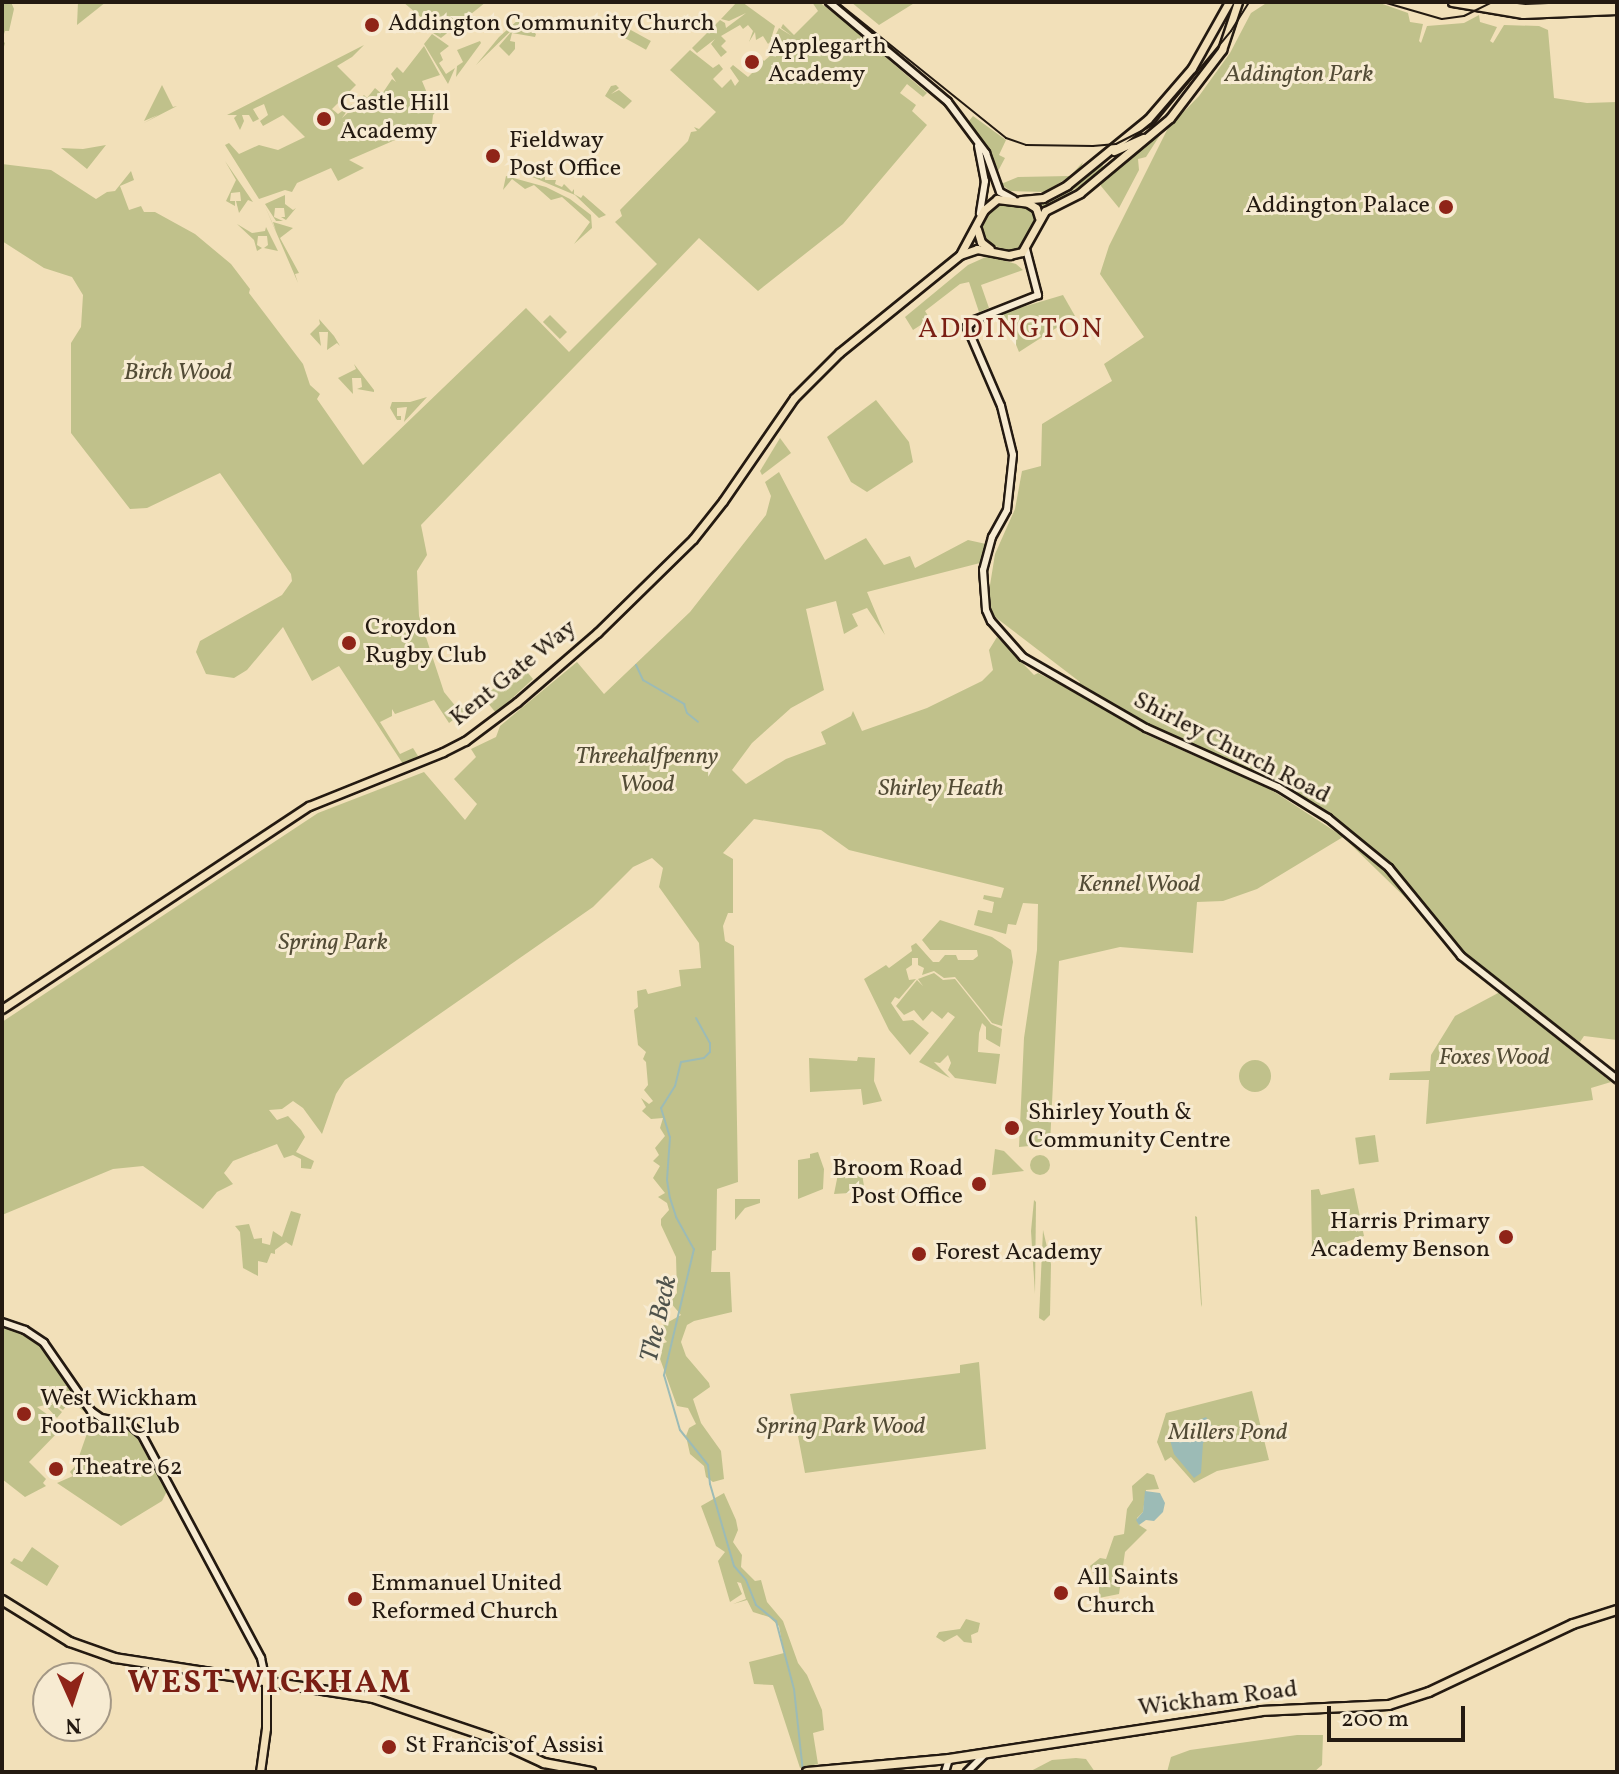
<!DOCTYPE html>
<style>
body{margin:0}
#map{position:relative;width:1619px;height:1774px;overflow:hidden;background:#f2e0b9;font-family:Vollkorn,serif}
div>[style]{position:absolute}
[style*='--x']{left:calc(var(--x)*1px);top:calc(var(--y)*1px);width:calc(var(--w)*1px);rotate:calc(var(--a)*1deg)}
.green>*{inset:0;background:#c0c18b;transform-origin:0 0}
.round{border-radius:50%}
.water>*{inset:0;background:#9cbbb6}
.stream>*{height:2px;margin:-1px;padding:0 1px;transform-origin:1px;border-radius:1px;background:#9cbbb6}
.roads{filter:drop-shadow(2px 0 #241a11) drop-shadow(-2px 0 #241a11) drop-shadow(0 2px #241a11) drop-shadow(0 -2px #241a11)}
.secondary>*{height:6px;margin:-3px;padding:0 3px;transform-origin:3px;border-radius:3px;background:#f7ebd2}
.primary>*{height:7px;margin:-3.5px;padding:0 3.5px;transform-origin:3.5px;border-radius:3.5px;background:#f2e0b9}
.highway>*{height:8px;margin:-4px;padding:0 4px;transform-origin:4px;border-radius:4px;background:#f2e0b9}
.tram>*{height:2px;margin:-1px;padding:0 1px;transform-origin:1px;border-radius:1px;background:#241a11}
.dots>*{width:22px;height:22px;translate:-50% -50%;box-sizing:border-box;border:4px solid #f7ebd2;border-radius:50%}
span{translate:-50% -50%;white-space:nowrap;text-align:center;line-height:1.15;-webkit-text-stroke:6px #f7ebd2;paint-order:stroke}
.poi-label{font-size:24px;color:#241a11}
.left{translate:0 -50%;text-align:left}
.right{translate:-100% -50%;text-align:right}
.park-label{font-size:24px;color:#534c36;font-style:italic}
.street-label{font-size:24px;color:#241a11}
.water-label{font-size:26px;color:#4e524b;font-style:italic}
.quarter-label{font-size:28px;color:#7a1f14;letter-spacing:2px}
.district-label{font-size:32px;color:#7a1f14;font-weight:700;letter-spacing:2px}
.frame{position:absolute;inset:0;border:4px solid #241a11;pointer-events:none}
.north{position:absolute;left:32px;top:1662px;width:80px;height:80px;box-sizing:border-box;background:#f7ebd2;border:2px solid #a39785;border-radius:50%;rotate:177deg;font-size:22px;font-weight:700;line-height:32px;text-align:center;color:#241a11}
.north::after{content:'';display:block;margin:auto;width:28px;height:36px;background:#8f2418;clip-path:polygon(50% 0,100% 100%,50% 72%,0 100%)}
.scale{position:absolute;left:1327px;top:1706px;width:138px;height:36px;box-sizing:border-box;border:4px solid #241a11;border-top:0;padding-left:10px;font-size:24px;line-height:28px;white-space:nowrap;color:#241a11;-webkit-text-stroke:6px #f7ebd2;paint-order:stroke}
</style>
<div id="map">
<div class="green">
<div style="clip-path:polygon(2px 2px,11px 2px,14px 9px,9px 31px,5px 31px,2px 40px,5px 43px,2px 54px)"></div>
<div style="clip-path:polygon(78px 2px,106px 2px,77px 25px)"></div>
<div style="clip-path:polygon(403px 2px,486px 2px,441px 38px,433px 33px,435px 29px)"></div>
<div style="clip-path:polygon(737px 2px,742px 2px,775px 26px,770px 42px,768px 44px,763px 36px,756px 40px,755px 32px,749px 42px,753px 31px,748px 25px,743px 29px,740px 25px,721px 36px,726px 41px,721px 46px,727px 52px,721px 57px,711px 44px,715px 39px,697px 53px,692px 48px,720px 20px,725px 23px,726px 28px,746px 13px,729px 21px,721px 19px)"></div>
<div style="clip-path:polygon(812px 2px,819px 2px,843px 20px,927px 93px,923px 97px,907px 84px,900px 93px,916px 105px,912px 111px,927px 125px,843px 224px,758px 291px,699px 238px,421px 525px,427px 555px,417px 571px,419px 616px,444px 692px,457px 708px,469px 708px,449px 723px,434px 700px,395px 714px,392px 709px,392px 716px,380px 722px,400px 754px,413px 748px,418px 756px,403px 764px,339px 666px,312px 681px,283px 627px,247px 670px,234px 678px,206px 674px,196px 652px,200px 641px,282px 595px,292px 581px,291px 574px,220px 473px,147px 508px,130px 509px,71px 433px,71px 343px,81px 327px,83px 295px,72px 277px,44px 268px,2px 241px,2px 164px,51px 170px,96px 199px,107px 192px,115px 191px,131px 171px,134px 180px,120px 186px,129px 210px,141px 206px,144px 212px,155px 212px,195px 234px,231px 264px,250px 289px,249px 293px,303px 364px,310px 385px,320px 394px,317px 399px,363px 465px,526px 308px,569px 352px,657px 264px,615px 222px,622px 216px,620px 210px,688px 141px,691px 132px,697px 131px,694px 127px,699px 129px,716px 112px,670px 70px,690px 50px,713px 68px,719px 64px,723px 69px,713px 79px,722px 88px,731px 79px,735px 86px,739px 81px,730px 68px,733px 65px,748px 77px,763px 62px,761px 58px,764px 61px,771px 55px,768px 50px,779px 28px,792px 36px,781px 28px,783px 24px,794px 35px,818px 11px)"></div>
<div style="clip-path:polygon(851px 2px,916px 2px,879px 25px)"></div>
<div style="clip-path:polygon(1268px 2px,1377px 2px,1408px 13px,1410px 22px,1423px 24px,1419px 41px,1421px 43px,1427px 26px,1464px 23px,1479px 15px,1480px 22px,1497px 27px,1490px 41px,1493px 43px,1504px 25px,1539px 26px,1548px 30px,1554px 98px,1587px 103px,1617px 102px,1617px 1040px,1584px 1036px,1580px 1042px,1488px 978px,1343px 837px,1257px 889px,1223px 901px,1197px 902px,1193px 953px,1120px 947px,1059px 961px,1050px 1144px,1019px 1147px,1024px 1038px,1037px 950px,1038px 904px,1023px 903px,1016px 925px,1008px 924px,1006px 934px,974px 925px,978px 910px,992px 913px,994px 902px,983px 899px,984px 895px,1001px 898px,1004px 888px,849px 850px,821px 830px,754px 819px,723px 853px,733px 859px,733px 913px,728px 913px,723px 926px,725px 941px,734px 946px,738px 1182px,717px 1189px,716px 1250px,712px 1251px,711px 1272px,730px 1272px,732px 1312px,694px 1321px,687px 1325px,681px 1342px,686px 1356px,709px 1383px,710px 1387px,693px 1399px,701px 1423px,721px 1451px,724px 1479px,713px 1482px,706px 1477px,704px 1466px,690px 1454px,686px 1436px,689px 1428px,696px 1424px,688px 1408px,677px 1406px,659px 1356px,662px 1344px,667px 1342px,662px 1336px,663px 1325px,681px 1315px,670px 1302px,677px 1293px,676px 1257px,661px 1225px,661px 1219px,669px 1210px,667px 1203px,658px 1197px,665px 1193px,653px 1178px,660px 1166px,653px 1161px,659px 1155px,655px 1148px,665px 1136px,660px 1128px,663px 1118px,651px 1119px,642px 1111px,646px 1107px,641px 1098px,649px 1104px,653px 1101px,644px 1090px,648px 1085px,646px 1062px,643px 1059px,646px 1052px,638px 1045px,634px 1010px,638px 1007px,637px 991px,646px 989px,648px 994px,681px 986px,679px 970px,701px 968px,699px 943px,659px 887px,663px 868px,652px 858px,633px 867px,593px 907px,345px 1080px,336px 1094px,322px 1134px,303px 1108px,293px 1101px,282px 1109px,269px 1110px,277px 1120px,288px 1116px,301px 1130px,305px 1137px,296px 1152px,314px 1161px,311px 1169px,301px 1168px,301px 1159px,293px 1155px,284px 1158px,277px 1144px,233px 1161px,224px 1173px,233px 1184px,217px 1192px,203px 1209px,143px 1166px,113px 1169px,2px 1215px,2px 1022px,318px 813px,424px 772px,465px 820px,477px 804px,454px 779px,476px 757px,471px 749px,496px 737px,500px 726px,577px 662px,604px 694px,690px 612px,766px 515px,771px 496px,765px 482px,779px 472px,825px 560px,866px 538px,884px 565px,910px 556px,915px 568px,968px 540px,986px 544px,980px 563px,867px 592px,885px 635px,867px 608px,852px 614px,858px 626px,844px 634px,836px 601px,806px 609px,824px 690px,791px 708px,752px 743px,732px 770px,746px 784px,786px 759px,826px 744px,821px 732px,851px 716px,853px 711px,862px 731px,927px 708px,982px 681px,993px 670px,989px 650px,997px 637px,1034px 675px,1038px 673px,1084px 697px,1145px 734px,1270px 789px,1339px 834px,1312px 807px,1200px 747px,1199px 750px,1139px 721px,1078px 686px,1080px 682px,986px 610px,995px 554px,1015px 509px,1022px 471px,1041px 466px,1042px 424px,1112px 381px,1104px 364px,1144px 337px,1100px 274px,1109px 246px,1168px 128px,1199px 96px,1230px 53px,1251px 13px)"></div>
<div style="clip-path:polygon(518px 20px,536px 34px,535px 37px,512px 33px,510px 41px,515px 42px,515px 49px,509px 56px,499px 46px,517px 25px,476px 65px,499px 37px)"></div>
<div style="left:629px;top:29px;width:25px;height:10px;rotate:29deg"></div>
<div style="clip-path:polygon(432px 34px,449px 46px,440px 53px,443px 60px,439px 63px,446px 74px,455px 68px,448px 84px,424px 44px)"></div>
<div style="clip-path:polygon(480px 41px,481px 43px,456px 77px,457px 66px,463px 62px,457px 50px)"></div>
<div style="clip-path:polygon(364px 45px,352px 57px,337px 66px,356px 85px,332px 109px,338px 114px,352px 104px,342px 118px,350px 111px,355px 112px,363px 103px,359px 100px,364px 95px,367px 98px,375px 88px,382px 94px,392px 79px,396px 82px,391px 74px,397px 67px,403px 73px,424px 46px,440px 75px,422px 81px,427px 93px,422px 97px,419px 95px,428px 111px,435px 109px,433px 101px,441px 106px,433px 115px,432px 124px,349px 160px,364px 168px,338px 181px,331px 168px,297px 183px,292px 192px,285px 190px,259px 199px,225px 145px,229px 143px,239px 154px,259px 145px,278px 150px,305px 137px,283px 115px,263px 126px,260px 121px,268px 115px,264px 104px,253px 109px,259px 119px,253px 122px,249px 115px,242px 115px,244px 121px,240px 130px,234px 118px,237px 115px,227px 115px)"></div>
<div style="clip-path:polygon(162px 85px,173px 107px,177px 106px,144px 123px,158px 115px,144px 121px)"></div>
<div style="clip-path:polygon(616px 85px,619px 88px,611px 94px,619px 90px,632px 101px,624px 109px,605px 96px,611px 86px)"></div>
<div style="clip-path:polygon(973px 116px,1006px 140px,999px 155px,1005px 158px,997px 173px,969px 121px)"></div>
<div style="clip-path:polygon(1162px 132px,1146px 157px,1138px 159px,1139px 170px,1119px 208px,1101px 186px,1101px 181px)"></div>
<div style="clip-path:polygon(106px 145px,87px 169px,61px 148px,83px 149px)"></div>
<div style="clip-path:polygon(225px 161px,253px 202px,248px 200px,239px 213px,236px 201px,241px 201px,240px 192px,231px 193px,230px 201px,235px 201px,235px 206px,226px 201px,236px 180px)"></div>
<div style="clip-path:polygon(1083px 162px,1080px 170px,1045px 192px,1010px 191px,1001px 184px,1018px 177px,1070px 176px)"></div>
<div style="clip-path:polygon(1104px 162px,1101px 172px,1040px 212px,1031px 202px,1058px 195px)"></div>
<div style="clip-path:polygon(534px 172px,538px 172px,536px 175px,541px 179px,545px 176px,545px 180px,556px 180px,555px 184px,562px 187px,564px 184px,572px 192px,574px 189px,574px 194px,581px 198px,583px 195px,606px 215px,599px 218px,575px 195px,530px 176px)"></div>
<div style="clip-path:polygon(506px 176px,546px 187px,570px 199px,591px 215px,592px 228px,574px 244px,590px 222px,562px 197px,551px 200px,534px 185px,525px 189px,512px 179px,503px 190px)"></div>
<div style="clip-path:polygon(285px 195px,285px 204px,293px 210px,296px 208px,286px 220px,281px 217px,285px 217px,284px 208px,275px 208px,274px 217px,283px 221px,276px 221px,265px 204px)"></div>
<div style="clip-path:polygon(994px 202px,1025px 205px,1033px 211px,1035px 221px,1019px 248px,1008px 250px,984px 243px,981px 228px,986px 210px)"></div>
<div style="clip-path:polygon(264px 204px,276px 231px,273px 222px,293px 228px,280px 238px,299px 273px,295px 274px,298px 283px)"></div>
<div style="clip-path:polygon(237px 224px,252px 233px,265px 231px,266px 227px,278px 251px,264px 248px,268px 245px,267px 236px,258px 236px,257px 245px,262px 248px,257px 251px,254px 240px)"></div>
<div style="clip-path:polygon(988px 256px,1016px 264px,1023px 270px,981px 285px,989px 308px,979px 312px,969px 282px,960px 284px,925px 311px,930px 319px,913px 330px,905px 317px,968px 265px)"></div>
<div style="clip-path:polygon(1063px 295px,1075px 316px,1019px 352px,1003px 313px)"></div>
<div style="left:550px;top:315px;width:24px;height:10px;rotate:45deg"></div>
<div style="clip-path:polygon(319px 319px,334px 336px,340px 346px,337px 343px,327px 350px,328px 332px,319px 332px,321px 346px,310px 334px,320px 324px)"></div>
<div style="clip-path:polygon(354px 364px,374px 390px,374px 392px,357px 389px,362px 387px,361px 378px,352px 378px,353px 394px,338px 378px,356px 369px)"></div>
<div style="clip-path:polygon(427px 397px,404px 422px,407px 407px,397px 408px,397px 416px,401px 416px,401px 420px,397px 420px,390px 408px,392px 402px,410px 402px)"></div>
<div style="clip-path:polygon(876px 400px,909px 442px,913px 462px,867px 492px,851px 482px,827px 437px)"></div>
<div style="clip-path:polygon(780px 438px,791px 453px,762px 475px,760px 471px)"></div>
<div style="clip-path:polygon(522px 666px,533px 679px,496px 713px,483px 697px)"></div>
<div style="clip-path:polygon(940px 920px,992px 937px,1011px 950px,1013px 962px,1002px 1026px,992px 1023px,955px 977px,944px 978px,934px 971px,922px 975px,924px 968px,918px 965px,918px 958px,912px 958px,912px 965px,906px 969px,909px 980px,916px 979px,899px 999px,895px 997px,891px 1003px,903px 1021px,913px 1020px,929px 1033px,910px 1055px,889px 1030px,864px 979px,886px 965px,889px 968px,912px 951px,911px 946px,916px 943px,933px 962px,939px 962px,945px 955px,956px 955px,958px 960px,973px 960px,978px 956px,977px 950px,930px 950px,922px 940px)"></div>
<div style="clip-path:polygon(934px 973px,943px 980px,955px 979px,991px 1024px,1002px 1029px,1000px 1047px,986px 1039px,986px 1027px,982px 1023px,979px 1033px,978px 1052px,1000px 1054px,996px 1084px,955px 1078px,948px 1070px,951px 1063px,948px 1055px,940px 1063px,934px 1062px,950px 1078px,919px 1062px,955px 1017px,948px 1012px,942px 1019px,932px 1011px,923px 1021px,914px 1010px,904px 1015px,896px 1006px,917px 980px,923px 986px,918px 979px)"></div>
<div style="clip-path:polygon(1500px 992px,1611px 1082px,1591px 1088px,1593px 1100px,1426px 1124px,1429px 1080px,1389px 1080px,1390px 1073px,1430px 1071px,1431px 1055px,1455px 1016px)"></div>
<div style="clip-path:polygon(858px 1057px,875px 1058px,874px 1081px,882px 1101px,863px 1105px,861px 1089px,810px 1092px,809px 1058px,857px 1061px)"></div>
<div class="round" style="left:1239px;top:1060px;width:32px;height:32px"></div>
<div style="left:1375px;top:1135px;width:27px;height:20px;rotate:82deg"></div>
<div style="clip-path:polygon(995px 1149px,1004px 1151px,1024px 1171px,992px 1175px)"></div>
<div style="clip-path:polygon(818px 1152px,824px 1169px,823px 1189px,798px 1199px,798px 1160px,810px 1158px,810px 1154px)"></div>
<div class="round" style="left:1030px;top:1155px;width:20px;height:20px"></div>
<div style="clip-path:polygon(860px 1162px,865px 1192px,834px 1194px,839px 1169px)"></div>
<div style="clip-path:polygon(1354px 1188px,1364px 1236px,1312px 1253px,1311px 1190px,1319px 1189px,1321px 1195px)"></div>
<div style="clip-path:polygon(735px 1199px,760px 1199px,760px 1203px,745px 1208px,735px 1220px)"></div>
<div style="clip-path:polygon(1034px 1200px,1036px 1202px,1035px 1294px,1031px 1231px)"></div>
<div style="clip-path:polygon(291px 1211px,301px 1214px,292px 1246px,286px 1242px,275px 1250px,275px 1254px,271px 1253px,267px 1263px,258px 1261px,258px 1276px,243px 1268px,240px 1232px,235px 1226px,249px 1224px,254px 1239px,262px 1238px,262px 1243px,270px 1245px,273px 1231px,282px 1237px)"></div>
<div style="clip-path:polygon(1195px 1216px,1197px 1217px,1202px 1307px,1201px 1304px)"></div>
<div style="clip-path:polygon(1043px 1230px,1051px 1264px,1050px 1315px,1044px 1321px,1039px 1318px)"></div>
<div style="clip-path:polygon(2px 1326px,28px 1335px,44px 1346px,77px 1400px,91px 1416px,57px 1393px,68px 1404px,63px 1410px,49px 1401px,62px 1412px,57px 1418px,45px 1405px,37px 1407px,59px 1423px,60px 1430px,29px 1462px,46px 1479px,43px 1483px,46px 1486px,25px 1497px,2px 1479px)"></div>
<div style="clip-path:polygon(979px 1362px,986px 1449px,805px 1473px,790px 1394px,960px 1373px,960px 1365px)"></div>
<div style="clip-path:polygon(1252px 1391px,1269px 1460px,1217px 1471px,1194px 1483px,1171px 1457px,1165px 1461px,1157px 1442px,1166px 1413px)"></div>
<div style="clip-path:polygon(92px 1419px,134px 1433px,167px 1491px,162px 1501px,121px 1526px,57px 1483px,73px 1476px,70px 1472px,76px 1465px)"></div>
<div style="clip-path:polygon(1147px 1473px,1154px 1475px,1159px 1489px,1146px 1490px,1143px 1512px,1137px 1518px,1139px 1525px,1147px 1530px,1125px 1552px,1119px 1594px,1099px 1598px,1099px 1585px,1104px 1575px,1093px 1573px,1090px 1566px,1100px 1558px,1106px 1559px,1114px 1536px,1124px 1534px,1127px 1509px,1133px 1500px,1132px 1486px)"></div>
<div style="clip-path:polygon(724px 1493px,736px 1520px,738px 1530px,733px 1542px,742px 1555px,741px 1567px,755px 1581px,761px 1580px,767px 1602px,783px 1621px,798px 1663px,807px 1675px,822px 1710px,824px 1730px,813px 1733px,818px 1764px,800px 1768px,773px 1685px,754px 1684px,749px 1662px,784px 1653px,779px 1626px,769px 1617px,753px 1612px,747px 1600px,733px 1604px,746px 1599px,741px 1583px,737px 1582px,742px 1594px,730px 1602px,718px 1561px,725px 1552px,716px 1546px,701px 1506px)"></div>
<div style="clip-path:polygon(32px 1547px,59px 1566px,47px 1586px,10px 1563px,14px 1558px,22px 1562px)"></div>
<div style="clip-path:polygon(966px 1619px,980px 1623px,978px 1632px,971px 1635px,972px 1643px,964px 1642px,957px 1635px,944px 1642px,936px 1637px,939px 1632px,960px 1629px)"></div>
<div style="clip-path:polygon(1297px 1735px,1323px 1735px,1322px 1765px,1314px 1772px,1167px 1772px,1171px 1757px,1190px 1750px)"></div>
<div style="clip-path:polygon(1076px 1758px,1086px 1759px,1095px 1772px,1029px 1772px,1052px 1760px)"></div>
</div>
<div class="water">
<div style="clip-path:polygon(1206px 1417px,1216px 1432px,1203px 1443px,1201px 1473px,1194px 1478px,1174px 1454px,1170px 1440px,1180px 1428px)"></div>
<div style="clip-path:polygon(1145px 1491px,1160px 1493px,1165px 1503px,1163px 1512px,1154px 1521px,1146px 1520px,1139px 1525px,1136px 1520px,1143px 1512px)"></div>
</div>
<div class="stream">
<div style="--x:636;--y:665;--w:17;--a:65"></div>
<div style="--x:643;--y:680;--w:48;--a:30.3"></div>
<div style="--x:684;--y:704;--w:9;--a:72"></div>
<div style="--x:687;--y:713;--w:14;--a:39"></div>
<div style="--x:696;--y:1018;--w:29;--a:61"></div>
<div style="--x:710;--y:1043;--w:9;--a:90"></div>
<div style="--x:710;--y:1052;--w:8;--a:135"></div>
<div style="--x:704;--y:1058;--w:23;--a:170"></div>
<div style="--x:681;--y:1062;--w:25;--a:104"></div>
<div style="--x:675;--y:1086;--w:26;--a:122"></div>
<div style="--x:661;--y:1108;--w:30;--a:73"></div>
<div style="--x:670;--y:1137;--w:43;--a:94"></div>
<div style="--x:667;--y:1180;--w:18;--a:81"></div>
<div style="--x:670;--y:1198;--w:20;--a:72"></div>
<div style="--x:676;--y:1217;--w:37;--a:61"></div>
<div style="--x:694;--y:1249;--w:130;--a:103.4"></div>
<div style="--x:664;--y:1375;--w:57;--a:73.8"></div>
<div style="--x:680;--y:1430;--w:45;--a:51.3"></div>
<div style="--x:708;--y:1465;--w:19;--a:84"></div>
<div style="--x:710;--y:1484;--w:85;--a:73.7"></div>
<div style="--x:734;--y:1566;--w:18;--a:49"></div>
<div style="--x:746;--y:1580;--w:27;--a:68"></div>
<div style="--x:756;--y:1605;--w:26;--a:39"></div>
<div style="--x:776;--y:1621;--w:70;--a:75.2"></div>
<div style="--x:794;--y:1689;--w:83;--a:83.8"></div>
</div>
<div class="roads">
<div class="secondary">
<div style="--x:829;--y:2;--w:155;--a:40"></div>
<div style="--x:948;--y:102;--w:64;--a:53.3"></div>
<div style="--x:986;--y:153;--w:41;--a:70.3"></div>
<div style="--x:1000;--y:192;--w:15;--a:28"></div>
<div style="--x:978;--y:146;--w:36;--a:79"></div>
<div style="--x:985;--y:181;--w:33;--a:99"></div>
<div style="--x:1026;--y:249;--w:48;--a:75.4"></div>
<div style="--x:1038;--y:295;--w:68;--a:158.4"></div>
<div style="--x:975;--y:320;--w:11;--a:139"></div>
<div style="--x:967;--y:327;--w:86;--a:66.7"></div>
<div style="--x:1001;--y:406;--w:50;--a:76.2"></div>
<div style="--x:1013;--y:455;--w:55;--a:96.2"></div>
<div style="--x:1007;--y:510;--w:31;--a:119"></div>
<div style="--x:992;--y:537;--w:34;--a:105"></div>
<div style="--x:983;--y:570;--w:40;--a:85.7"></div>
<div style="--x:986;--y:610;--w:12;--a:66"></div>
<div style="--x:991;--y:621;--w:48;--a:48.4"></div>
<div style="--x:1023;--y:657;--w:142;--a:30"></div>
<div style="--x:1146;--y:728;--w:145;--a:24.1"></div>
<div style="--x:1278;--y:787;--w:59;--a:31.8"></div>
<div style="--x:1328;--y:818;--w:79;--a:39.3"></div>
<div style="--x:1389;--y:868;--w:114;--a:50.7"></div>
<div style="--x:1461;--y:956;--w:199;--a:38.3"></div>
<div style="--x:2;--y:1322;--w:24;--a:19"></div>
<div style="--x:25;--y:1330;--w:23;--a:34"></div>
<div style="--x:44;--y:1343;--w:83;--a:55.3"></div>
<div style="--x:91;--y:1411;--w:12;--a:35"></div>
<div style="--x:101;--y:1418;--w:27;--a:10"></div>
<div style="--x:128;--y:1423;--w:18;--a:41"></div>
<div style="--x:142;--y:1435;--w:253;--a:61.9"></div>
<div style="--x:261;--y:1658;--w:24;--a:78"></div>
<div style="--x:945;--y:1772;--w:14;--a:-73"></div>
<div style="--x:967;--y:1772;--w:24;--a:-45"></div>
</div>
<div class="primary">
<div style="--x:1452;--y:2;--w:72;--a:9.6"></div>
<div style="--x:1523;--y:14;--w:94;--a:-2.4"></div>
<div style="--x:1474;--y:2;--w:51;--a:6.7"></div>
<div style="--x:1525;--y:8;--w:92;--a:-2.5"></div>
<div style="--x:1114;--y:151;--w:32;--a:-24"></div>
<div style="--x:1021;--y:200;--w:22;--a:-5"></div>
<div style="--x:1043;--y:198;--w:27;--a:-28"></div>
<div style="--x:1067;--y:185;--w:104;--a:-39.2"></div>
<div style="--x:1148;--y:119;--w:67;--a:-49.2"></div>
<div style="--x:1192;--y:68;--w:76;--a:-60.7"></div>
<div style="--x:977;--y:229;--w:14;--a:73"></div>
<div style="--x:981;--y:242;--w:11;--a:38"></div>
<div style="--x:961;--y:253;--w:49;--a:-61.9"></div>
<div style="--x:984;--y:210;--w:17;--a:-40"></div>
<div style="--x:997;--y:199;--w:31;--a:7"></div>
<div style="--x:1028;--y:203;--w:9;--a:32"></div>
<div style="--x:1036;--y:208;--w:10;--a:73"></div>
<div style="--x:2;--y:1009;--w:368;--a:-33.5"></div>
<div style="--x:309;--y:806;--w:144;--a:-21.9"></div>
<div style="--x:443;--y:752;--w:25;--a:-27"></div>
<div style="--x:465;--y:741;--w:65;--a:-36.9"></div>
<div style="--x:517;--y:702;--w:106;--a:-40.8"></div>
<div style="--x:597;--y:633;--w:134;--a:-44.4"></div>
<div style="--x:693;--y:539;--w:48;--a:-51.7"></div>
<div style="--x:723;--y:501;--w:125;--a:-55.4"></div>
<div style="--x:794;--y:398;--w:64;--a:-45"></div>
<div style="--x:839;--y:353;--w:156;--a:-39"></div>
<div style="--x:960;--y:255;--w:18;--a:-19"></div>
<div style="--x:977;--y:249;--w:33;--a:11"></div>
<div style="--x:1009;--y:255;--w:13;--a:-13"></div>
<div style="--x:1022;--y:252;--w:47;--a:-60.7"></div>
<div style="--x:1045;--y:211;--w:39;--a:-27"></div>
<div style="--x:1080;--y:193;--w:117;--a:-39.8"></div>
<div style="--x:1170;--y:118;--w:86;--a:-52.6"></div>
<div style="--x:1222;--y:50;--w:51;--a:-71.6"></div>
<div style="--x:260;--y:1772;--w:44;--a:-82.2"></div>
<div style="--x:266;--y:1728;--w:47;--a:-90"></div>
</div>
<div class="highway">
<div style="--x:2;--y:1600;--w:80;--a:31.7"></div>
<div style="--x:70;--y:1642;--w:48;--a:19.6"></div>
<div style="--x:115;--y:1658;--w:261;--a:8.8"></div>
<div style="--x:373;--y:1698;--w:121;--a:18.7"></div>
<div style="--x:488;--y:1737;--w:62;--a:24.9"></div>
<div style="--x:544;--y:1763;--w:48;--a:10.8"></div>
<div style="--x:807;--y:1772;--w:143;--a:-5.2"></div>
<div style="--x:949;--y:1759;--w:316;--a:-8.7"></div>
<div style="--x:1261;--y:1711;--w:128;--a:-2.7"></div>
<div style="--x:1389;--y:1705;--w:42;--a:-18"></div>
<div style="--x:1429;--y:1692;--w:159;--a:-25.3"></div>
<div style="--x:1573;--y:1624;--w:46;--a:-17.7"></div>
</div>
</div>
<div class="tram">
<div style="--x:837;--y:2;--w:217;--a:38.8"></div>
<div style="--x:1006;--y:138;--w:21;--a:19"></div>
<div style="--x:1026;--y:145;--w:67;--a:0.9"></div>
<div style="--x:1093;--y:146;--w:23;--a:-5"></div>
<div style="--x:1116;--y:144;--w:42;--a:-27.2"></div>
<div style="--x:1153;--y:125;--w:122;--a:-50.3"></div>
<div style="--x:1231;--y:31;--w:34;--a:-58"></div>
<div style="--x:1383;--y:2;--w:61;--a:16.1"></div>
<div style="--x:1442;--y:19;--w:22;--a:-8"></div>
<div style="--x:1464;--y:16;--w:32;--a:-26"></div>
</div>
<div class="dots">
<div style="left:372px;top:25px;background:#8f2418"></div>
<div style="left:752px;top:62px;background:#8f2418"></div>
<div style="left:324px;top:119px;background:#8f2418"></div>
<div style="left:493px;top:156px;background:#8f2418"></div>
<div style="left:1446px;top:207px;background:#8f2418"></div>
<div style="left:349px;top:643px;background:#8f2418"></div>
<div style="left:1012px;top:1128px;background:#8f2418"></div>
<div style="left:979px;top:1184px;background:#8f2418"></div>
<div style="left:1506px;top:1237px;background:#8f2418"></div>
<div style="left:919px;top:1254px;background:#8f2418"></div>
<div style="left:24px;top:1414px;background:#8f2418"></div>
<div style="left:56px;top:1469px;background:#8f2418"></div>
<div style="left:1061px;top:1593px;background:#8f2418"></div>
<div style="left:355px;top:1599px;background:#8f2418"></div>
<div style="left:389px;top:1747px;background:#8f2418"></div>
</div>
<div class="poi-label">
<span class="left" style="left:388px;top:25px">Addington Community Church</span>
<span class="left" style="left:768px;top:62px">Applegarth<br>Academy</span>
<span class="left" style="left:340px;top:119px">Castle Hill<br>Academy</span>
<span class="left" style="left:509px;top:156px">Fieldway<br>Post Office</span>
<span class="right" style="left:1430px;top:207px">Addington Palace</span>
<span class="left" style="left:365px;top:643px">Croydon<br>Rugby Club</span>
<span class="left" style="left:1028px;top:1128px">Shirley Youth &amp;<br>Community Centre</span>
<span class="right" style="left:963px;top:1184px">Broom Road<br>Post Office</span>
<span class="right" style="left:1490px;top:1237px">Harris Primary<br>Academy Benson</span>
<span class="left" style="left:935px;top:1254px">Forest Academy</span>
<span class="left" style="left:40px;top:1414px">West Wickham<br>Football Club</span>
<span class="left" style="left:72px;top:1469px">Theatre 62</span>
<span class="left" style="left:1077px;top:1593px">All Saints<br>Church</span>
<span class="left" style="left:371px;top:1599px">Emmanuel United<br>Reformed Church</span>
<span class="left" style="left:405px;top:1747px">St Francis of Assisi</span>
</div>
<div class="park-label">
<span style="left:1299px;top:76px">Addington Park</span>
<span style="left:178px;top:374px">Birch Wood</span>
<span style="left:647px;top:772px">Threehalfpenny<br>Wood</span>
<span style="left:941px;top:790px">Shirley Heath</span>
<span style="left:1139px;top:886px">Kennel Wood</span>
<span style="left:333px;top:944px">Spring Park</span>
<span style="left:1494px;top:1059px">Foxes Wood</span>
<span style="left:841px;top:1428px">Spring Park Wood</span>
<span style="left:1228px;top:1434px">Millers Pond</span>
</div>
<div class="street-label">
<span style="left:514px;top:674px;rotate:-39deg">Kent Gate Way</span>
<span style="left:1231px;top:749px;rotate:27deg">Shirley Church Road</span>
<span style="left:1218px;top:1700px;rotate:-7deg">Wickham Road</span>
</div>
<div class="water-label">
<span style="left:660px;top:1319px;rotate:-77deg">The Beck</span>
</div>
<div class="quarter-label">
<span style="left:1011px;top:330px">ADDINGTON</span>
</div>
<div class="district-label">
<span style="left:270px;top:1684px">WEST WICKHAM</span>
</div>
<div class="frame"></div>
<div class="north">N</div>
<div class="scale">200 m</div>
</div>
